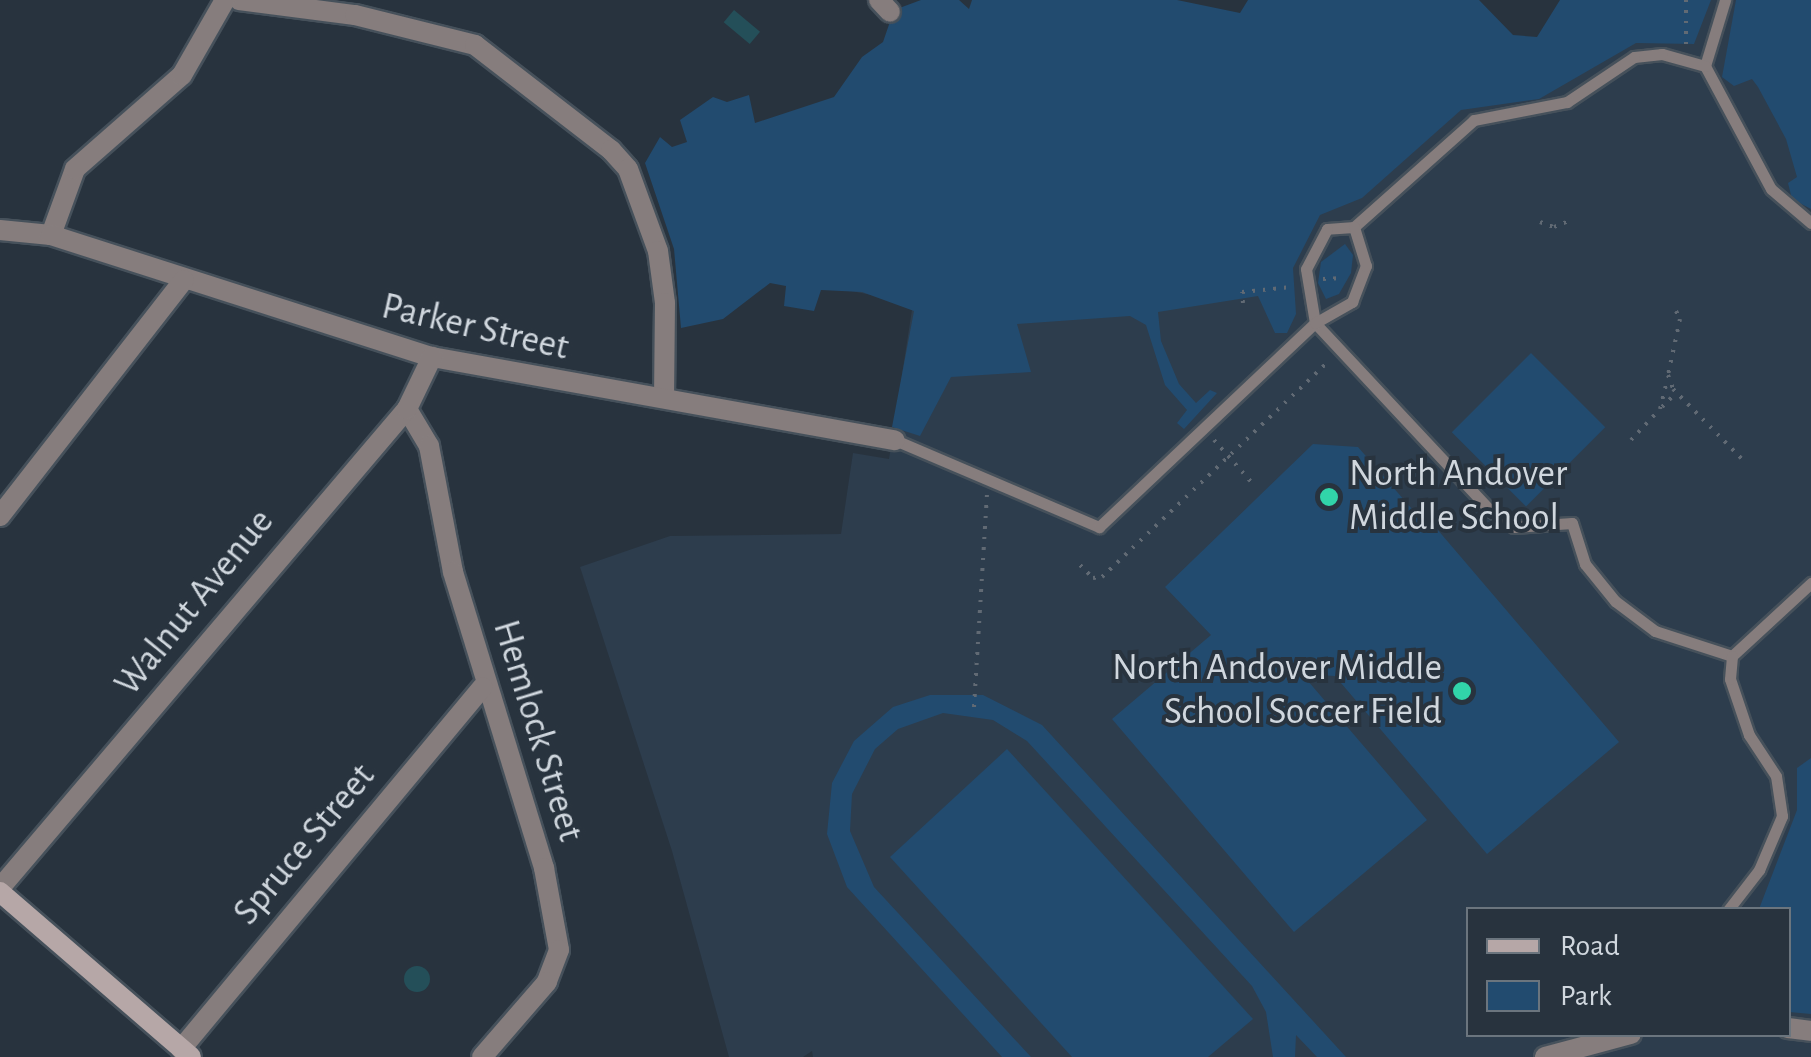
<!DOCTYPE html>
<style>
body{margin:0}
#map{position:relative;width:1811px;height:1057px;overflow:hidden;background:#28333e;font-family:"Alegreya Sans",sans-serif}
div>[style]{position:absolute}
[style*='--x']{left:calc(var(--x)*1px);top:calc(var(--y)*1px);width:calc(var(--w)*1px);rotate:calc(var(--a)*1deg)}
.built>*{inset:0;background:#2d3d4d}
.green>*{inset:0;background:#224b6f;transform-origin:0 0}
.water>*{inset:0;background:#244f59;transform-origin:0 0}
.round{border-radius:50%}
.path>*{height:4px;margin-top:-2px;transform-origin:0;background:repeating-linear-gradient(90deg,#616a74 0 2.5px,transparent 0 10.5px)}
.roads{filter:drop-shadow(2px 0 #46515b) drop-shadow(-2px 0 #46515b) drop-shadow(0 2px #46515b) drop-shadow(0 -2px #46515b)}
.lane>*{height:11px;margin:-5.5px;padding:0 5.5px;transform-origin:5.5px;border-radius:5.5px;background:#867d7d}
.street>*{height:20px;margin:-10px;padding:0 10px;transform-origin:10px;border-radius:10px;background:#867d7d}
.secondary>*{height:20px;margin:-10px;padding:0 10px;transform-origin:10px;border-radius:10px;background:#b6a7a7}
.dots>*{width:28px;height:28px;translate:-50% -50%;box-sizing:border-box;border:5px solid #28333e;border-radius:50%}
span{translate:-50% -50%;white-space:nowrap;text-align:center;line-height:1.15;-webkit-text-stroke:8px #28333e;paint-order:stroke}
.street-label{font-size:38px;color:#d0d7de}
.poi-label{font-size:38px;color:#d0d7de}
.left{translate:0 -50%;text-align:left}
.right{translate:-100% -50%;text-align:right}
.legend{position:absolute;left:1466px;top:907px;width:325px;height:130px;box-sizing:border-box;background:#28333e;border:2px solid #6b757e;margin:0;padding:12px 18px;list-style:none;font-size:30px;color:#d0d7de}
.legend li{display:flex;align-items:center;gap:20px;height:50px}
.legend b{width:50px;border:2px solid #6b757e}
</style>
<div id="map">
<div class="built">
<div style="clip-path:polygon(evenodd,1588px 0,1811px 0,1811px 1057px,813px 1057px,812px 1051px,803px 1057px,729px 1057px,672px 851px,580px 567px,670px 536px,841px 534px,853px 453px,889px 459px,913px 303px,820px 285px,1546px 67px,1588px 0,1468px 910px,1788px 910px,1788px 1034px,1468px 1034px,1468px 910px)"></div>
</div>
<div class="green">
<div style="clip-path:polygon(921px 0,959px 0,969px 9px,972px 0,1177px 0,1240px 13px,1248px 0,1479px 0,1513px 35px,1537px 37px,1560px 0,1711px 0,1694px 44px,1636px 43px,1539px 99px,1461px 110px,1362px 198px,1320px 215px,1293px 268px,1296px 314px,1287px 333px,1275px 333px,1258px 296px,1158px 312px,1161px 341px,1179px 384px,1196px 403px,1210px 390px,1217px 393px,1184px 429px,1177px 423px,1187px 410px,1165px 385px,1146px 325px,1130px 316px,1017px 324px,1031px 372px,951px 377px,920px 436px,892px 427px,914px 311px,862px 292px,821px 290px,814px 311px,784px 306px,786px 286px,770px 283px,723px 319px,681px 328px,674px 249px,645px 163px,660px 137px,672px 147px,687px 142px,680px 120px,713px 97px,727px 102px,749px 95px,755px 123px,834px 97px,862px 57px,883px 42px,894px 10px)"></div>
<div style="clip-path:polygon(1736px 0,1811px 0,1811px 209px,1792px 199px,1788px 183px,1797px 177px,1786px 139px,1758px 87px,1752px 79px,1734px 86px,1722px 77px)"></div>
<div style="clip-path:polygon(1345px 244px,1353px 255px,1351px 273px,1339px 294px,1326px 299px,1318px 283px,1321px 262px)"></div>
<div style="left:1531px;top:353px;width:105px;height:112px;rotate:45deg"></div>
<div style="clip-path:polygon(1313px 444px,1358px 447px,1432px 532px,1437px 529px,1619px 742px,1487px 854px,1335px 676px,1302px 674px,1427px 820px,1294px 932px,1112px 719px,1211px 635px,1165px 587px)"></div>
<div style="clip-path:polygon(930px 695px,983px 695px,1042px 725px,1346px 1057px,1317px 1057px,1296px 1035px,1295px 1057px,1273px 1057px,1266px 1012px,1252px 986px,1027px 741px,993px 720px,943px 713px,898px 729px,875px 749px,852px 794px,850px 831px,874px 887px,1031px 1057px,1002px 1057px,847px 887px,827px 834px,832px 783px,854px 741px,893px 707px)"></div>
<div style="clip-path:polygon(1007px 749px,1253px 1019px,1208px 1057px,1072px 1057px,890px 857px)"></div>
<div style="clip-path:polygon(1811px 758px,1811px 1014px,1789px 1012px,1788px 910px,1759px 909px,1797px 810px,1797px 768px)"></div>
</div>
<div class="water">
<div style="left:734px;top:10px;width:34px;height:16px;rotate:40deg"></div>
<div class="round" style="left:404px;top:966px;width:26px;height:26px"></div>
</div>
<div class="path">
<div style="--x:1686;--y:44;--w:44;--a:-90"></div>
<div style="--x:1540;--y:222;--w:15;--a:20"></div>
<div style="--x:1554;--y:227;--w:16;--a:-22"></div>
<div style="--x:1323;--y:279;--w:21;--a:-3"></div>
<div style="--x:1243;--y:303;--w:11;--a:-95"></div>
<div style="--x:1242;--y:292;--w:49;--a:-5.8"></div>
<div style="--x:1676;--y:311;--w:9;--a:63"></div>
<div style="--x:1680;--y:319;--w:57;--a:102.1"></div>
<div style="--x:1668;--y:375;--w:15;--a:70"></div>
<div style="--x:1673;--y:389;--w:104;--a:45.4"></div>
<div style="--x:1662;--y:407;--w:20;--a:-45"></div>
<div style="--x:1214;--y:440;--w:57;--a:48.5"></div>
<div style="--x:1631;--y:440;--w:42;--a:-46.9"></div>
<div style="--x:1660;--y:409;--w:30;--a:-76"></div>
<div style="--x:1080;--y:565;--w:18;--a:45"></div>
<div style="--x:1093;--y:578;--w:9;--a:-6"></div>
<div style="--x:1102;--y:577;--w:312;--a:-43.6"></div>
<div style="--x:974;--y:707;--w:213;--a:-86.5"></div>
</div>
<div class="roads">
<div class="lane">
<div style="--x:1705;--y:66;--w:69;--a:-73.1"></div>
<div style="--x:1811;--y:223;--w:52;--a:-139.6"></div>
<div style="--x:1771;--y:189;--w:140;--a:-118.2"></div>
<div style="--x:1705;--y:66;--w:45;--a:-164.4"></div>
<div style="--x:1662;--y:54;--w:28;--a:174"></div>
<div style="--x:1634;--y:57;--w:81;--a:146.1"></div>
<div style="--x:1567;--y:102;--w:95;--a:169"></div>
<div style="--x:1474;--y:120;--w:161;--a:138.3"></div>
<div style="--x:1354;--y:227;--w:27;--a:176"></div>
<div style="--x:1327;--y:229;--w:45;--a:117.7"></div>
<div style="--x:1306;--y:269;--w:55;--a:80.5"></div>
<div style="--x:1315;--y:323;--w:256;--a:46.9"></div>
<div style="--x:1490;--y:510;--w:29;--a:35"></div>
<div style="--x:1514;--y:527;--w:58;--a:-3.9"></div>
<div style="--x:1572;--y:523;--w:43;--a:72.4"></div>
<div style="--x:1585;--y:564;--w:48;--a:51"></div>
<div style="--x:1615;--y:601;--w:50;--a:36.9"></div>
<div style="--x:1655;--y:631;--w:81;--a:18"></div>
<div style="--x:1732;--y:656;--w:108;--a:-42.7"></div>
<div style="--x:895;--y:440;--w:222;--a:23.1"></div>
<div style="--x:1099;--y:527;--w:297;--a:-43.4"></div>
<div style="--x:1315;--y:323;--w:43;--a:-29.6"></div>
<div style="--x:1352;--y:302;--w:39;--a:-69"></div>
<div style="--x:1366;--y:266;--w:41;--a:-107.1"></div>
<div style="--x:1728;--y:910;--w:51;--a:-52.2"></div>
<div style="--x:1759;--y:870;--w:59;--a:-66.9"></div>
<div style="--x:1782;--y:816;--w:40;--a:-98.5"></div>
<div style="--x:1776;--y:776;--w:49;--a:-123.4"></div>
<div style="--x:1749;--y:735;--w:59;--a:-108.7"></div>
<div style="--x:1730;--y:679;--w:23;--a:-85"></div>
</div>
<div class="street">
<div style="--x:239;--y:0;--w:117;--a:7.4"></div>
<div style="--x:355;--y:15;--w:124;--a:14"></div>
<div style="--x:475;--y:45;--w:172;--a:37.7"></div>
<div style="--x:611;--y:150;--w:25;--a:48"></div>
<div style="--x:628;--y:169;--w:87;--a:69.9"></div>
<div style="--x:658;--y:251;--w:52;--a:82.3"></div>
<div style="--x:665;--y:303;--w:95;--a:90.6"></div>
<div style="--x:879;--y:0;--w:16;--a:47"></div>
<div style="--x:0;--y:230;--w:51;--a:5.6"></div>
<div style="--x:51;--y:235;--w:70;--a:-70"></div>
<div style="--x:75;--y:169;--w:142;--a:-41.3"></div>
<div style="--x:182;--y:75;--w:86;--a:-60.2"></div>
<div style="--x:51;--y:235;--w:400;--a:17.8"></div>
<div style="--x:432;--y:357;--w:470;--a:10.2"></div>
<div style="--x:407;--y:409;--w:43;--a:59.3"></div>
<div style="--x:429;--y:446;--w:128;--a:79.2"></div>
<div style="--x:453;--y:572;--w:310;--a:72.9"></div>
<div style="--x:544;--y:868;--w:83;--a:79.6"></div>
<div style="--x:559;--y:950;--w:34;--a:111"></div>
<div style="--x:547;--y:982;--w:99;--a:130.9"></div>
<div style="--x:0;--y:516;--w:299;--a:-52.1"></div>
<div style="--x:0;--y:888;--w:629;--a:-49.65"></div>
<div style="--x:407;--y:409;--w:58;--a:-64.3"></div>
<div style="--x:1788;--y:1028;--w:23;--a:7"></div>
<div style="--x:181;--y:1049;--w:471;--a:-50.2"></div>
<div style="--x:1545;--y:1057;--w:89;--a:-15"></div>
</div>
<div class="secondary">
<div style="--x:0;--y:892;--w:252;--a:40.8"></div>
</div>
</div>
<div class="dots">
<div style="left:1329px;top:497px;background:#31d4a9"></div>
<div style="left:1462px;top:691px;background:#31d4a9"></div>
</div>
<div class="street-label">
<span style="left:475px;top:328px;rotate:13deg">Parker Street</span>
<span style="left:195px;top:603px;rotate:-51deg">Walnut Avenue</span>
<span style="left:537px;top:731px;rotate:73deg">Hemlock Street</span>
<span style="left:305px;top:845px;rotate:-50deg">Spruce Street</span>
</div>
<div class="poi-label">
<span class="left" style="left:1349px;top:497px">North Andover<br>Middle School</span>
<span class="right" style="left:1442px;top:691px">North Andover Middle<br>School Soccer Field</span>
</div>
<ul class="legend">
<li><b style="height:12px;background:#b6a7a7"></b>Road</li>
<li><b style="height:28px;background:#224b6f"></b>Park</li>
</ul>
</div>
